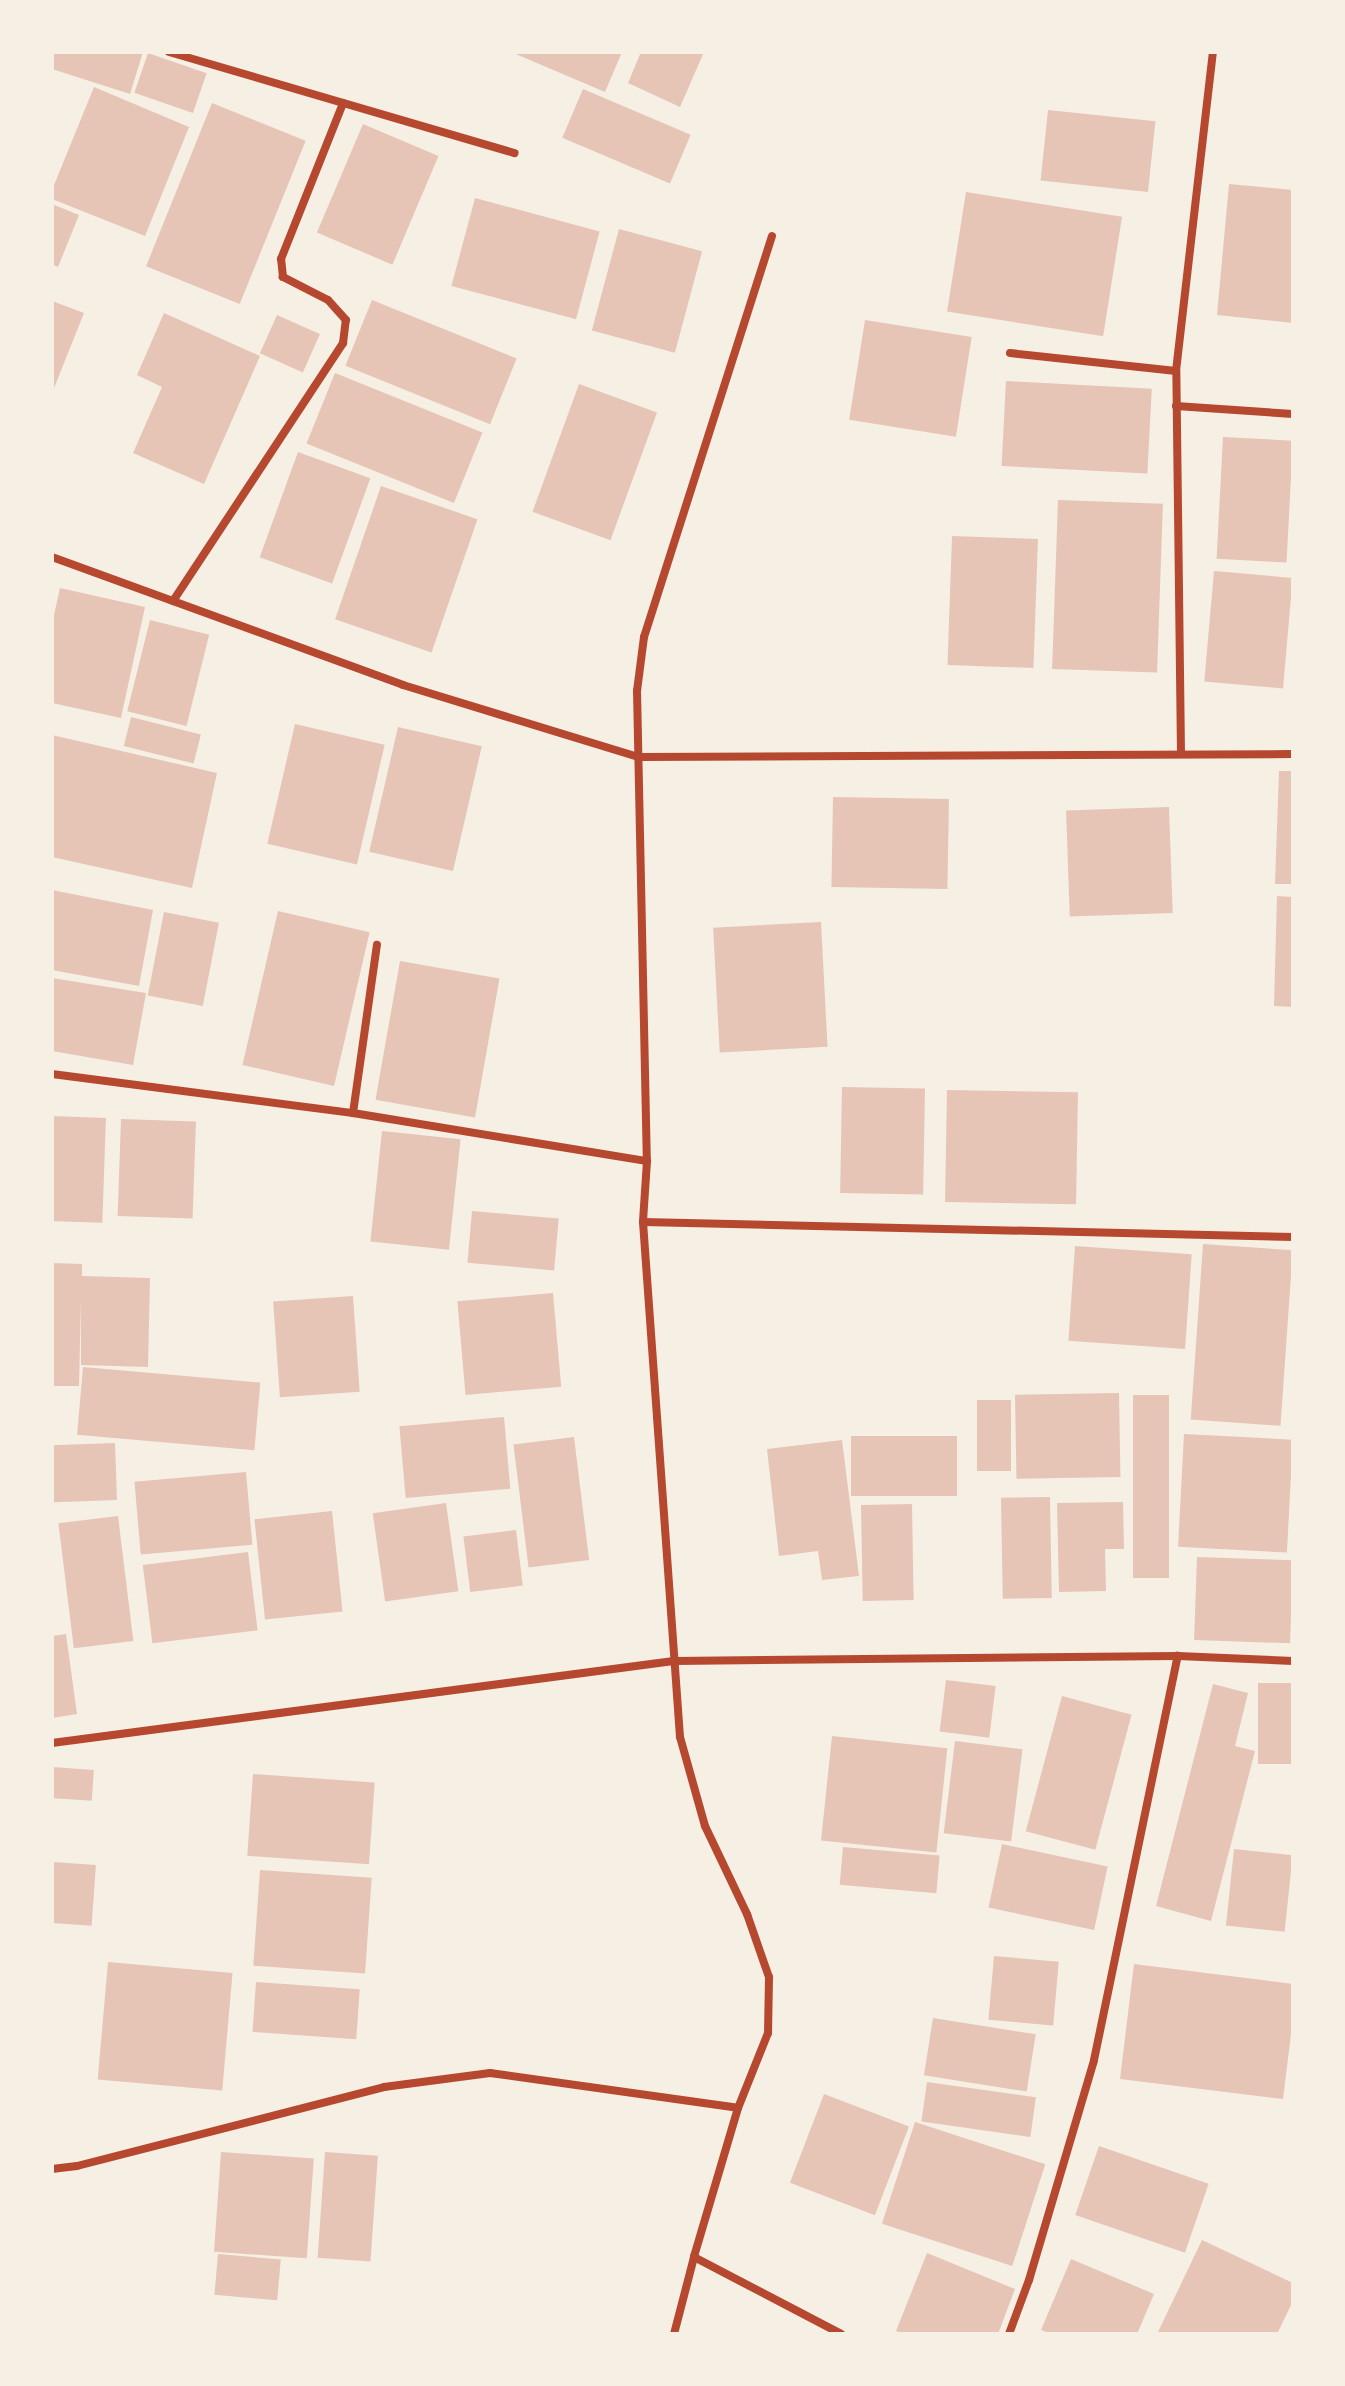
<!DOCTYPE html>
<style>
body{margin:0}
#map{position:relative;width:1345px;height:2386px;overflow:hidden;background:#f6efe4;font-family:"Source Sans 3",sans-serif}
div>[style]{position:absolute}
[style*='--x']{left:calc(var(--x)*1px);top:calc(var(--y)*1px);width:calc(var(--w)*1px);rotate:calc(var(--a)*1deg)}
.building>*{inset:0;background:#e6c5b7;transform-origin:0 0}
.minor>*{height:8px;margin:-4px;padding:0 4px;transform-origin:4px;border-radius:4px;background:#b5482f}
span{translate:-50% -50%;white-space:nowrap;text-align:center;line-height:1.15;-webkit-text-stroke:7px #f6efe4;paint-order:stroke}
.frame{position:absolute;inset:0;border:54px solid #f6efe4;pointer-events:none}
</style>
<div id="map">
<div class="building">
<div style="clip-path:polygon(52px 52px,143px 52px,130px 94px,52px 69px)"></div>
<div style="clip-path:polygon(511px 52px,622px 52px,605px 92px)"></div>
<div style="clip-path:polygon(641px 52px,704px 52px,680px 107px,628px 83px)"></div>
<div style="left:148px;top:53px;width:62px;height:42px;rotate:19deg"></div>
<div style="clip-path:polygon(94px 87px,189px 127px,145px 236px,52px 199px,52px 190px)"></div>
<div style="left:583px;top:89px;width:117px;height:53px;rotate:23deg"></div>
<div style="left:212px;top:103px;width:101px;height:176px;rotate:22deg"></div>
<div style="left:1048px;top:110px;width:108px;height:71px;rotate:6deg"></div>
<div style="left:363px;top:124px;width:82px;height:118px;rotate:23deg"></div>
<div style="clip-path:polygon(1229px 184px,1293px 190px,1293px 323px,1217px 315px)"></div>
<div style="left:966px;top:192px;width:158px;height:121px;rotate:9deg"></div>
<div style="left:475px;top:198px;width:129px;height:91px;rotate:15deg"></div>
<div style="clip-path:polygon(52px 204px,79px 215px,58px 267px,52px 264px)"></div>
<div style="left:619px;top:229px;width:86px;height:105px;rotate:15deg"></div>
<div style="left:372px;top:300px;width:156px;height:71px;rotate:22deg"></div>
<div style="clip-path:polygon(52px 301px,84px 313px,52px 393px)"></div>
<div style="clip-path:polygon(164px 313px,260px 356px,204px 484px,133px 453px,162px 387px,137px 375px)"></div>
<div style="left:277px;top:315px;width:47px;height:42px;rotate:24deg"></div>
<div style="left:865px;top:320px;width:108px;height:101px;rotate:9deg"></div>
<div style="left:335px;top:373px;width:159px;height:76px;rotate:22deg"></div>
<div style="left:1006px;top:381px;width:146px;height:85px;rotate:3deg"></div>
<div style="left:579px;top:384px;width:83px;height:136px;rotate:20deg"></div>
<div style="left:1223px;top:437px;width:70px;height:122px;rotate:3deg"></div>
<div style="left:298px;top:452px;width:77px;height:112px;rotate:20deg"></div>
<div style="left:381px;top:486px;width:102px;height:141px;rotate:19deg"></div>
<div style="left:1058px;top:500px;width:105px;height:169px;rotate:2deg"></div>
<div style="left:952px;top:536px;width:86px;height:129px;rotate:2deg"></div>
<div style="left:1214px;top:571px;width:79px;height:111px;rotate:5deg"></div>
<div style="clip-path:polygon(60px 588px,145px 607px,121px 718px,52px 703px,52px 624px)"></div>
<div style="left:150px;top:620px;width:61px;height:94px;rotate:14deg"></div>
<div style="left:131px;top:717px;width:72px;height:30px;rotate:14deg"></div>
<div style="left:295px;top:724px;width:92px;height:123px;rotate:13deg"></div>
<div style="left:398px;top:727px;width:86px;height:128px;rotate:13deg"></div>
<div style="clip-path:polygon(52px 735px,217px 773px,192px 888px,52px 857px)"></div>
<div style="clip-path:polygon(1279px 771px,1293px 771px,1293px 884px,1275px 884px)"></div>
<div style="left:833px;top:797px;width:116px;height:90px;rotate:1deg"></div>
<div style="left:1169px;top:807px;width:106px;height:103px;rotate:88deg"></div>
<div style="clip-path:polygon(52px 890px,153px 910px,139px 986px,52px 970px)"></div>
<div style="clip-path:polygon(1277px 896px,1293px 897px,1293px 1007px,1274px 1006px)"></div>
<div style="left:278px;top:911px;width:94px;height:158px;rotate:13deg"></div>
<div style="left:164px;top:912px;width:56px;height:85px;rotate:11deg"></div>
<div style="left:821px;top:922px;width:125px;height:108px;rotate:87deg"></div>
<div style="left:400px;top:961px;width:101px;height:141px;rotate:10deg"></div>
<div style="clip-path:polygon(52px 978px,146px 993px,133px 1065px,52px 1051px)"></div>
<div style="left:842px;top:1087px;width:83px;height:106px;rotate:1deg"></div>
<div style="left:947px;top:1090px;width:131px;height:112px;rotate:1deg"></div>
<div style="left:52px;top:1116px;width:54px;height:105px;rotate:2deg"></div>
<div style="left:121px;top:1119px;width:75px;height:97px;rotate:2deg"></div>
<div style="left:382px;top:1131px;width:79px;height:111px;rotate:6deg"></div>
<div style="left:472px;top:1211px;width:87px;height:52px;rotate:5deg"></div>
<div style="left:1203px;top:1244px;width:90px;height:176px;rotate:4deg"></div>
<div style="left:1075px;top:1246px;width:117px;height:95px;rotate:4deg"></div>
<div style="clip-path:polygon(52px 1263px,82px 1264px,82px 1276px,150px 1278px,148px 1367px,81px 1365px,81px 1299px,79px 1386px,52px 1386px)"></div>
<div style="left:553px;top:1293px;width:94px;height:96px;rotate:85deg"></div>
<div style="left:353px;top:1296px;width:96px;height:80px;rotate:86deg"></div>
<div style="left:83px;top:1367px;width:178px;height:68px;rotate:5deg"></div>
<div style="left:1119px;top:1393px;width:84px;height:104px;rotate:89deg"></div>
<div style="left:1133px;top:1395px;width:36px;height:183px"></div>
<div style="left:977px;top:1400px;width:34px;height:71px"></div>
<div style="left:504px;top:1417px;width:72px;height:105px;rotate:85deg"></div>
<div style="left:1184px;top:1434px;width:109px;height:113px;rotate:3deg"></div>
<div style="left:957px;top:1436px;width:60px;height:106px;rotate:90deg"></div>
<div style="left:574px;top:1437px;width:124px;height:61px;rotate:83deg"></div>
<div style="clip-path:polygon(842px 1440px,859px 1576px,822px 1580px,818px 1551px,779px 1556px,767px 1449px)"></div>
<div style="left:115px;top:1443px;width:57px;height:63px;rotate:88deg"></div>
<div style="left:246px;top:1472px;width:73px;height:112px;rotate:85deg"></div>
<div style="left:1050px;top:1497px;width:101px;height:49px;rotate:89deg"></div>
<div style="clip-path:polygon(1123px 1502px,1124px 1549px,1105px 1549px,1106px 1591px,1059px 1592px,1057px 1503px)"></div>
<div style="left:446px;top:1503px;width:89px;height:74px;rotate:82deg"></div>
<div style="left:912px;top:1504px;width:96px;height:51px;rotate:89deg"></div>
<div style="left:332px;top:1511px;width:101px;height:78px;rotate:84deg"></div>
<div style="left:118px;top:1516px;width:126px;height:60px;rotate:83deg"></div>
<div style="left:516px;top:1530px;width:56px;height:53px;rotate:83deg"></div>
<div style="left:248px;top:1552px;width:79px;height:106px;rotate:83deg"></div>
<div style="left:1197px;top:1557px;width:96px;height:83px;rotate:2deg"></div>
<div style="clip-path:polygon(66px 1634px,77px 1714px,52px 1718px,52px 1636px)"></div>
<div style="left:946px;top:1680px;width:50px;height:52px;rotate:7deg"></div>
<div style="left:1293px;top:1683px;width:81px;height:35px;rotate:90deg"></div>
<div style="clip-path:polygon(1213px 1684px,1248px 1693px,1235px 1746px,1255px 1751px,1211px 1921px,1156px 1906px)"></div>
<div style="left:1062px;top:1696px;width:72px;height:140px;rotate:15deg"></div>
<div style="left:832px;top:1736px;width:116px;height:105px;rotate:6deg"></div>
<div style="left:955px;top:1741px;width:68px;height:93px;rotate:7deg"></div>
<div style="left:52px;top:1767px;width:42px;height:31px;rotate:4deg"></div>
<div style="left:253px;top:1774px;width:122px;height:82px;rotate:4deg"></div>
<div style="left:1002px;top:1844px;width:108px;height:65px;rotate:12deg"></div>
<div style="left:843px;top:1847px;width:97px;height:38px;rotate:5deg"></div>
<div style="left:1234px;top:1849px;width:59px;height:77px;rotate:6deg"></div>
<div style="left:53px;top:1862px;width:43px;height:61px;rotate:4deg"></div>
<div style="left:260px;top:1870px;width:112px;height:96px;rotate:4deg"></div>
<div style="left:994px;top:1956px;width:65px;height:64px;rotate:5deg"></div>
<div style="left:108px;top:1962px;width:125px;height:118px;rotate:5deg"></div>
<div style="clip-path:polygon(1134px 1964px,1293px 1984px,1293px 2018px,1283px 2099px,1120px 2079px)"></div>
<div style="left:256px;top:1982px;width:104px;height:50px;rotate:4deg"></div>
<div style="left:933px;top:2018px;width:104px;height:58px;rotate:9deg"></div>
<div style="left:927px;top:2082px;width:110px;height:40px;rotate:8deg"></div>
<div style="left:824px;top:2094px;width:91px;height:95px;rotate:21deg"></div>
<div style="left:915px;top:2122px;width:137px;height:107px;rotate:18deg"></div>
<div style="left:1099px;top:2146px;width:116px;height:73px;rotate:19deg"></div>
<div style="left:221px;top:2152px;width:93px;height:100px;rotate:4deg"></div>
<div style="left:325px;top:2152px;width:53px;height:106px;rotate:4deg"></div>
<div style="clip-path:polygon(1202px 2240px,1293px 2283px,1293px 2301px,1277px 2334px,1157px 2334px)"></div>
<div style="clip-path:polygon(927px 2253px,1015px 2289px,998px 2334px,904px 2334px,896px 2331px)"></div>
<div style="left:218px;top:2254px;width:63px;height:41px;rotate:5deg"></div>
<div style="clip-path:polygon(1071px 2259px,1154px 2294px,1137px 2334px,1051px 2334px,1041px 2330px)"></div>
</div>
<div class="minor">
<div style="--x:169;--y:52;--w:360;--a:16.3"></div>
<div style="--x:772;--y:236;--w:421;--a:107.7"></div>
<div style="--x:644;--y:637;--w:54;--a:97.4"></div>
<div style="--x:637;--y:691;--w:470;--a:88.8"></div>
<div style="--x:647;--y:1161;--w:61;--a:93.8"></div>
<div style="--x:643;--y:1222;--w:650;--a:1.32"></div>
<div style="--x:1010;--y:353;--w:167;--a:6.2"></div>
<div style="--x:1176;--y:406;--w:117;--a:3.9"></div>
<div style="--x:52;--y:557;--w:374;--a:20"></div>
<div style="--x:403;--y:685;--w:247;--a:17"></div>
<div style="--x:639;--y:757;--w:654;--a:-0.26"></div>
<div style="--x:173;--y:601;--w:309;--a:-56.6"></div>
<div style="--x:343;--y:343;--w:23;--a:-83"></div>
<div style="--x:346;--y:320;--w:27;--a:-132"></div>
<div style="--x:328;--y:300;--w:51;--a:-152.9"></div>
<div style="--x:283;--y:277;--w:18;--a:-96"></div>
<div style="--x:281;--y:259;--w:168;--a:-68.3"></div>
<div style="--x:1181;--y:754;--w:383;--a:-90.7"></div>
<div style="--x:1176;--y:371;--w:321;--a:-83.4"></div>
<div style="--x:52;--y:1074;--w:304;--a:7.4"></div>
<div style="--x:353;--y:1113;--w:298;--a:9.3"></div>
<div style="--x:353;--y:1113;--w:170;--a:-81.9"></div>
<div style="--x:643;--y:1222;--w:516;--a:85.89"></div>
<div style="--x:680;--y:1737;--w:92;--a:74.3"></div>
<div style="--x:705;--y:1826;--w:98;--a:64.5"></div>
<div style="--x:747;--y:1914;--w:67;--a:70.8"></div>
<div style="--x:769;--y:1977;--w:56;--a:91"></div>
<div style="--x:768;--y:2033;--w:81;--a:111.8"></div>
<div style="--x:738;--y:2108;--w:155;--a:106.5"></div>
<div style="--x:52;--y:1743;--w:627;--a:-7.51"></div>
<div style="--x:674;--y:1661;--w:504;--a:-0.57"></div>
<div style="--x:1178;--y:1656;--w:115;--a:2.5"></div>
<div style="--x:52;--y:2169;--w:25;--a:-7"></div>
<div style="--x:77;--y:2166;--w:317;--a:-14.4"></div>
<div style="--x:384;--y:2087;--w:107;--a:-7.5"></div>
<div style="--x:490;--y:2073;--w:250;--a:8"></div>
<div style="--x:674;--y:2334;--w:80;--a:-75.4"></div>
<div style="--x:694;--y:2257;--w:166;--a:27.6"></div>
<div style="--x:1009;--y:2334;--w:58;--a:-69.7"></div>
<div style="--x:1029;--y:2280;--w:229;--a:-73.5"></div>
<div style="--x:1094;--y:2060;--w:413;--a:-78.3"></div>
</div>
<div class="frame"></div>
</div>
